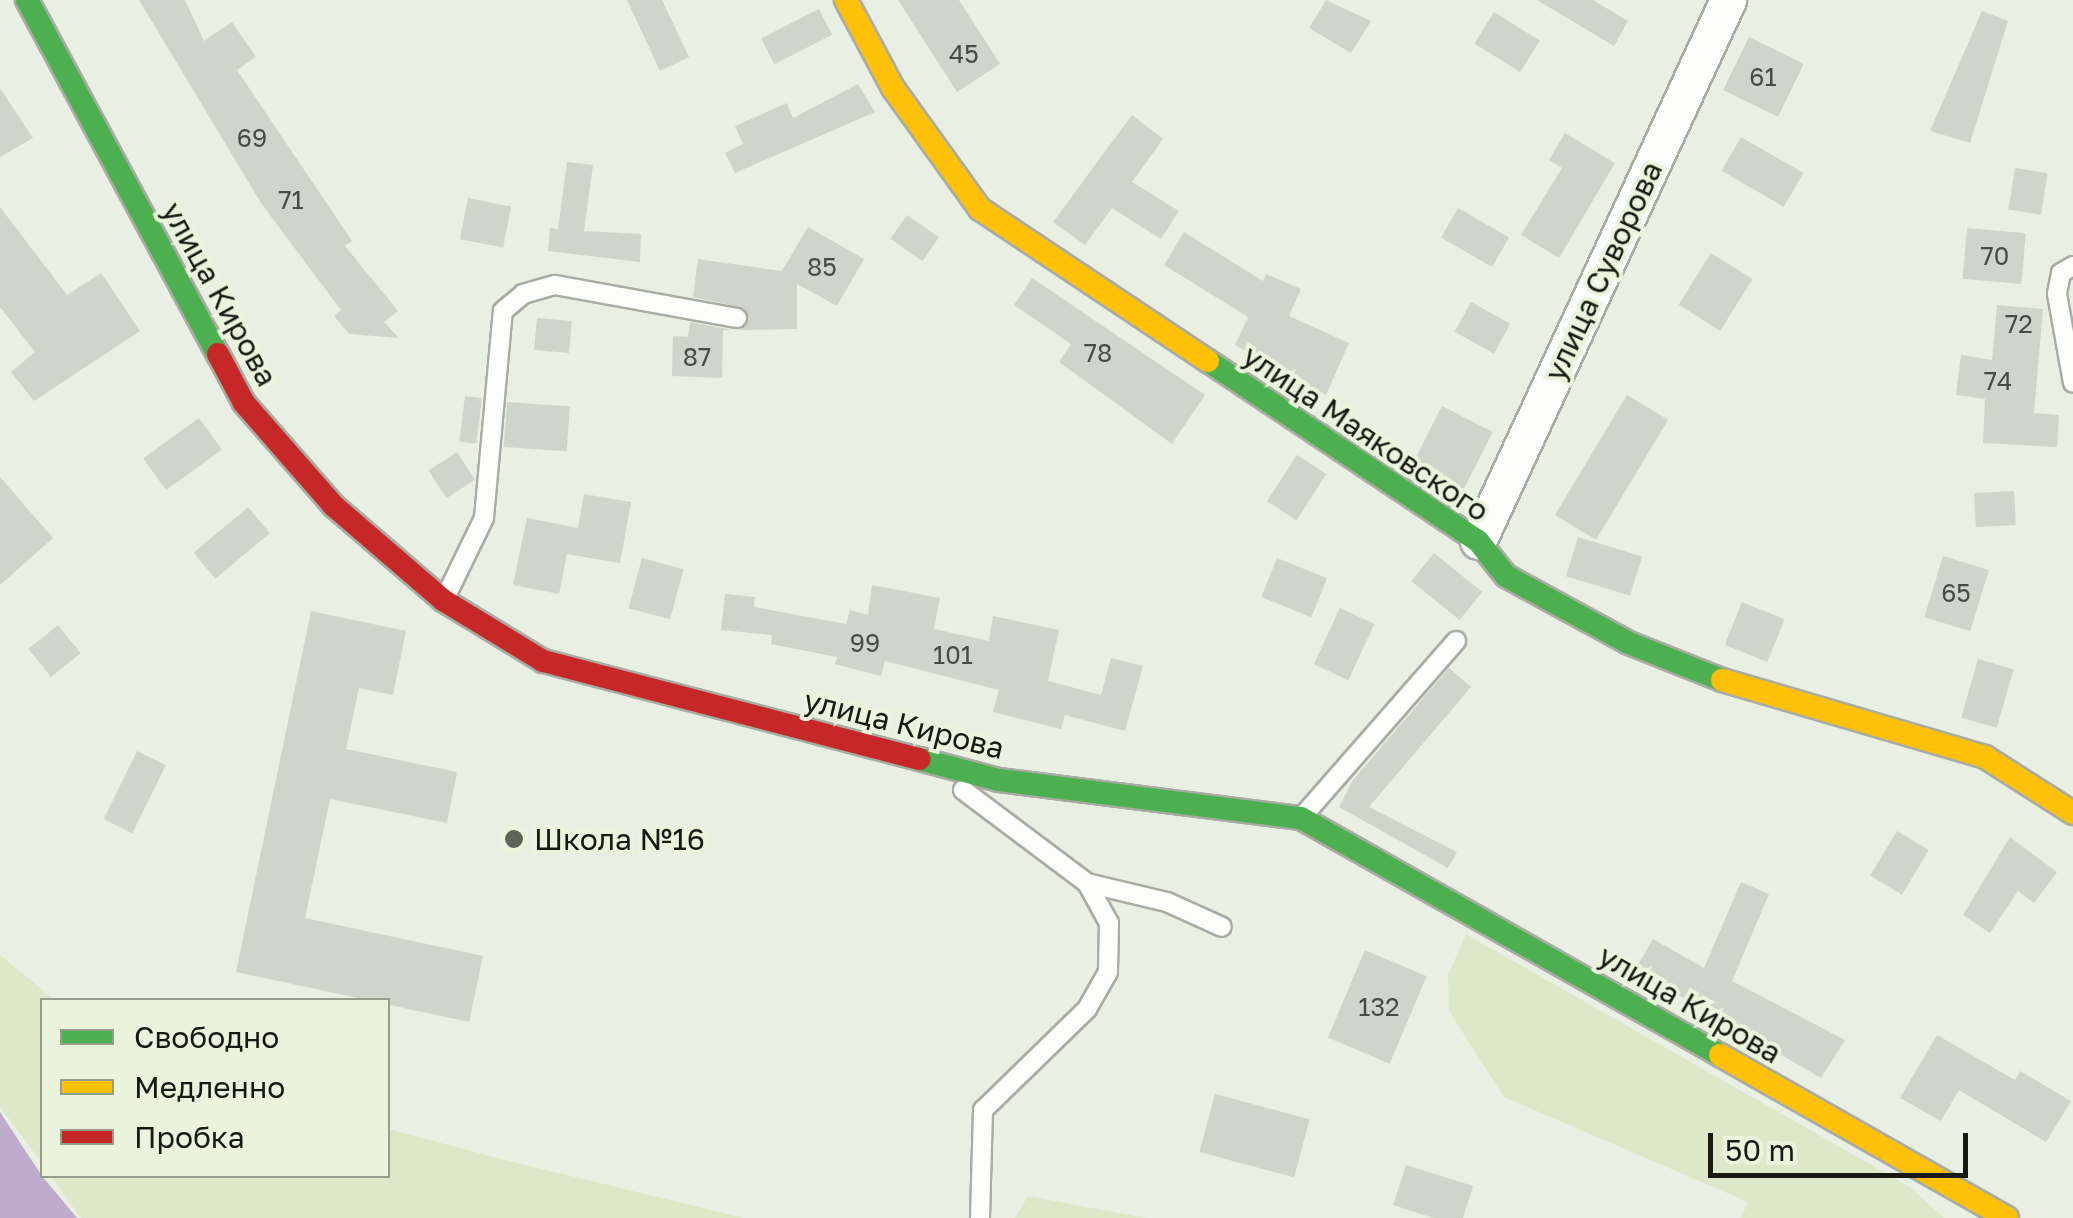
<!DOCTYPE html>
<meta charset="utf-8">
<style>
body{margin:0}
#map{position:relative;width:2073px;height:1218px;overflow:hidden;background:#e9efe2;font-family:"Golos Text",sans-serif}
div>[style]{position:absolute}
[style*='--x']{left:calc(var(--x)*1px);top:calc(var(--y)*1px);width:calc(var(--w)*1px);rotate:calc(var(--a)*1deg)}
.green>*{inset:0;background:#dbe9c9}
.water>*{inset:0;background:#bfaccc}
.building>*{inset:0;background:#d0d5cb;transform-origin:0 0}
.roads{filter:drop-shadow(2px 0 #a8aca2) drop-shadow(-2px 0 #a8aca2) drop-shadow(0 2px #a8aca2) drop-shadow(0 -2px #a8aca2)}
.lane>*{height:18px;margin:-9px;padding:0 9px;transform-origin:9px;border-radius:9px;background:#fcfdfb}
.street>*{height:35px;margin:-17.5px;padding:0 17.5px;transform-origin:17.5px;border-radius:17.5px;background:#fcfdfb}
.fast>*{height:22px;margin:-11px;padding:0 11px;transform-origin:11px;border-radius:11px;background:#4caf50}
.slow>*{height:22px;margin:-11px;padding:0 11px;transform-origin:11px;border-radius:11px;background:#ffc107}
.jam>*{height:22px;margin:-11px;padding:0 11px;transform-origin:11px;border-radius:11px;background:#c62828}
.dots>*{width:28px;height:28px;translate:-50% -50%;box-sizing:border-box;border:5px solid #eaf4dd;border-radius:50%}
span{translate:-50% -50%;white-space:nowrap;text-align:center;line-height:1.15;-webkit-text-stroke:8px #eaf4dd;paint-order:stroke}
.number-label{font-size:25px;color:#474b43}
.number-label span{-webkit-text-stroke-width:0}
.street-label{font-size:30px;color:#171a13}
.poi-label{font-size:30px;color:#171a13}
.left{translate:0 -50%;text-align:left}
.legend{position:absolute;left:40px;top:998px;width:350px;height:180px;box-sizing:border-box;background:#eaf4dd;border:2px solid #969d8c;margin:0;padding:12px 18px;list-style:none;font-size:30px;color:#171a13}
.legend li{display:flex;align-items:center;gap:20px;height:50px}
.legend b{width:50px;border:2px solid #969d8c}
.scale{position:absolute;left:1708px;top:1133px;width:260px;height:45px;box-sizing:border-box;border:5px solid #171a13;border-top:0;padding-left:12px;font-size:30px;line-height:35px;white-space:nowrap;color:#171a13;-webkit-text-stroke:8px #eaf4dd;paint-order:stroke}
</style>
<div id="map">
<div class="green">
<div style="clip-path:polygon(1466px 934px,1910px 1187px,1944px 1218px,1741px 1218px,1748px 1202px,1504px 1097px,1449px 1011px,1448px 975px)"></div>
<div style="clip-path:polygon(0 955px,55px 1000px,42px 1000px,42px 1163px,0 1107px)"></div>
<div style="clip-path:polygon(388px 1129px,505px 1160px,744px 1218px,81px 1218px,51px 1176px,388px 1176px)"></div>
<div style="clip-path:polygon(1028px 1196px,1146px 1218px,1015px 1218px)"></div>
</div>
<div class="water">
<div style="clip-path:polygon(0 1112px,42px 1176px,77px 1218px,0 1218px)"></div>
</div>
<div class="building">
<div style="clip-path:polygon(139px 0,185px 0,204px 41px,232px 22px,256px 57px,237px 70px,352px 241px,345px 246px,398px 311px,384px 322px,399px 338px,349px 334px,334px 316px,341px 310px,261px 203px)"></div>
<div style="clip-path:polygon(627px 0,662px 0,689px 57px,660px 71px)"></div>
<div style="clip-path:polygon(898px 0,959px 0,1000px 64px,957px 92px)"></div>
<div style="clip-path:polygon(1326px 0,1371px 21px,1351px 53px,1309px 28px)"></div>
<div style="clip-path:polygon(1537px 0,1593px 0,1628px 21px,1614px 46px)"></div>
<div style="left:819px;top:9px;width:29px;height:65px;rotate:63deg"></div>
<div style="clip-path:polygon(1982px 11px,2008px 21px,1970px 143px,1930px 131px)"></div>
<div style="left:1494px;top:12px;width:54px;height:37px;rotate:32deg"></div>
<div style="left:1749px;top:37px;width:61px;height:59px;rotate:26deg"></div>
<div style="clip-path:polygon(858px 84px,875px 112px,735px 173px,725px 153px,743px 144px,735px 126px,787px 103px,793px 118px)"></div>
<div style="clip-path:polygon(0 88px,33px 138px,0 157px)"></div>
<div style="clip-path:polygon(1132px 115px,1163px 139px,1132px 182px,1179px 211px,1161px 239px,1112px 208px,1085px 245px,1053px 222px)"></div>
<div style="clip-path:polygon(1565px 133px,1615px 163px,1559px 258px,1521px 235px,1562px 168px,1549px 160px)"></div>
<div style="left:1741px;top:137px;width:72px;height:39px;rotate:30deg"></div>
<div style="clip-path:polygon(567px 162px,593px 165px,584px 231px,641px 234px,640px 262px,548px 251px,550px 228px,558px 229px)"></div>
<div style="left:2015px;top:168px;width:33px;height:42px;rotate:9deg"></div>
<div style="left:468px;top:198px;width:44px;height:42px;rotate:11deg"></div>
<div style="clip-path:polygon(0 207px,67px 295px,101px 273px,140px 331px,34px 401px,11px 372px,35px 352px,0 307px)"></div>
<div style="left:1458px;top:208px;width:59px;height:34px;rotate:30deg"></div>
<div style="left:907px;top:215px;width:39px;height:29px;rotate:35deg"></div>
<div style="clip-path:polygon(808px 227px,864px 259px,837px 306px,797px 284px,797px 329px,741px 330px,749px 319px,744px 308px,693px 297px,698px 259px,782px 271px)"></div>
<div style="left:1967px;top:228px;width:59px;height:51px;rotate:5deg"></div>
<div style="clip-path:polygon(1184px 232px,1263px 281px,1266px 274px,1301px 289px,1289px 316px,1349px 343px,1326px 395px,1235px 345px,1248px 317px,1164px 265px)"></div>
<div style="left:1711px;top:253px;width:49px;height:61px;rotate:32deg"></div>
<div style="clip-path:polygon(1032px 278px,1205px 395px,1172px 444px,1059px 362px,1071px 344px,1014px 305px)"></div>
<div style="left:1471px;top:302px;width:45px;height:34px;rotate:29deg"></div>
<div style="clip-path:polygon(1997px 305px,2043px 309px,2034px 413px,2059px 415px,2057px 447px,1983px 443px,1985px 399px,1956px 395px,1961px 355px,1992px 360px)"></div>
<div style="left:537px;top:318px;width:35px;height:32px;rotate:5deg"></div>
<div style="clip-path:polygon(690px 322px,732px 330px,723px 330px,722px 378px,672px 376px,673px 336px,688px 337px)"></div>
<div style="left:1627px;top:395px;width:48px;height:140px;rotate:31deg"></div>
<div style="left:465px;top:396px;width:17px;height:46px;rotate:7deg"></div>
<div style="left:507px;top:402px;width:63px;height:45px;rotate:4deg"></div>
<div style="left:1442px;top:406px;width:57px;height:64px;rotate:27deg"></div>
<div style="left:199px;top:418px;width:39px;height:69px;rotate:54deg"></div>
<div style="left:457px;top:452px;width:33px;height:34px;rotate:57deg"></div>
<div style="left:1297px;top:455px;width:35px;height:55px;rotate:33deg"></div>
<div style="clip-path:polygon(0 477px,53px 538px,0 585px)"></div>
<div style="left:2014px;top:491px;width:34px;height:40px;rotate:87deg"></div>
<div style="clip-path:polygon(584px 494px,631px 502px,620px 563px,567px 554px,559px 594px,513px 585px,527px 518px,578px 528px)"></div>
<div style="left:248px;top:507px;width:34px;height:71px;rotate:50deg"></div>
<div style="left:1578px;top:537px;width:67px;height:41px;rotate:17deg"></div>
<div style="left:1434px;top:553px;width:62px;height:36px;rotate:39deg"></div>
<div style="left:1943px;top:556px;width:48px;height:64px;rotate:17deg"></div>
<div style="left:642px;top:558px;width:43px;height:52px;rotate:15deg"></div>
<div style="left:1277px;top:558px;width:54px;height:42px;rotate:22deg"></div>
<div style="clip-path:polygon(872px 585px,940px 598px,934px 629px,989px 641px,993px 616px,1059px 630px,1048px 681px,1101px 695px,1111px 658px,1143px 666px,1125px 731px,1065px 715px,1061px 729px,993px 712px,999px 690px,885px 661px,881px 676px,835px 664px,837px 657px,771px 644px,772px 635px,721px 630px,725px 594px,755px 597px,754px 607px,846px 624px,850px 610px,868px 615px)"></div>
<div style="left:1742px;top:602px;width:46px;height:46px;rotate:22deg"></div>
<div style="left:1340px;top:608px;width:38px;height:62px;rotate:25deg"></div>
<div style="clip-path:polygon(311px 611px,406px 631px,393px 695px,359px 688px,346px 749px,457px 772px,447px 823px,330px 799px,305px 918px,483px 956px,469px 1022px,236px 972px)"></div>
<div style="left:58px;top:625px;width:36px;height:38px;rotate:51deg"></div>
<div style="left:1978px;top:659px;width:37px;height:61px;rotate:16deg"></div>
<div style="clip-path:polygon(1449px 668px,1471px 687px,1369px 807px,1457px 852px,1448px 868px,1339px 807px,1353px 780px)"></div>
<div style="left:137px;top:751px;width:32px;height:76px;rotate:26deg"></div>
<div style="left:1897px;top:831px;width:37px;height:52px;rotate:31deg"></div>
<div style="clip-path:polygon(2010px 837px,2057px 872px,2034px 903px,2018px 891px,1990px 933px,1963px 915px)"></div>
<div style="clip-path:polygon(1741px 882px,1769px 894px,1732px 981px,1845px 1040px,1821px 1078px,1635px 970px,1653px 939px,1704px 968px)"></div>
<div style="left:1365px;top:950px;width:67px;height:95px;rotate:23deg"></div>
<div style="clip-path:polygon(1937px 1035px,2015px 1080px,2020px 1071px,2071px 1101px,2046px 1142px,1959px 1090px,1941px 1121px,1900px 1098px)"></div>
<div style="left:1215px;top:1094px;width:98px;height:60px;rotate:15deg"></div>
<div style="clip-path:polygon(1406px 1165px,1473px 1186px,1463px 1218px,1433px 1218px,1393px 1205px)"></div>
</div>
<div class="roads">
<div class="lane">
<div style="--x:2073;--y:266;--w:14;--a:150"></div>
<div style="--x:2061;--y:273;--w:21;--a:101"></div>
<div style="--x:2057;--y:294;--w:90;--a:79.8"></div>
<div style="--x:446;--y:596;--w:87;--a:-64"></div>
<div style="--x:484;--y:518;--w:208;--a:-84.8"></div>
<div style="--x:503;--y:311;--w:26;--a:-40"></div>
<div style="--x:523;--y:294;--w:33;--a:-16"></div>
<div style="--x:555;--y:285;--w:185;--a:10.3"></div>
<div style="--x:963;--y:790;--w:155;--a:36.9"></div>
<div style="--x:1087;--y:883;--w:46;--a:61.2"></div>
<div style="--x:1109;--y:923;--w:49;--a:91.2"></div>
<div style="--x:1108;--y:972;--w:43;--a:119.6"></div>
<div style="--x:1087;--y:1009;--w:145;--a:135.8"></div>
<div style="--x:983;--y:1110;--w:108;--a:91.6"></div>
<div style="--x:1302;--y:817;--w:234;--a:-48.8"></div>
<div style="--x:1087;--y:883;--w:82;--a:13.4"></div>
<div style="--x:1167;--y:902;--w:60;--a:24.4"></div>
</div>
<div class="street">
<div style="--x:1478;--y:541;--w:596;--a:-65.2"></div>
</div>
<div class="fast">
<div style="--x:27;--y:0;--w:402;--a:61.7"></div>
<div style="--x:1208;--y:361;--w:324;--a:33.7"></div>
<div style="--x:1478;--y:541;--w:45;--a:51.3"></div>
<div style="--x:1506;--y:576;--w:140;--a:28.6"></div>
<div style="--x:1629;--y:643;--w:100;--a:21.7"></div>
<div style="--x:919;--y:759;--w:83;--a:14.7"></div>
<div style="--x:999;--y:780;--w:304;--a:7.2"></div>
<div style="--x:1301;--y:818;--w:481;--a:29.5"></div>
</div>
<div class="slow">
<div style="--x:846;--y:0;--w:100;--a:61.9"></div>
<div style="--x:893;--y:88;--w:149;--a:54.3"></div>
<div style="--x:980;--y:209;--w:274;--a:33.7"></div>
<div style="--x:1722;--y:680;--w:274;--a:16.3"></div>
<div style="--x:1985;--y:757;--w:104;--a:32.5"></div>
<div style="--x:1720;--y:1055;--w:330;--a:29.6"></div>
</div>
<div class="jam">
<div style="--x:218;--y:354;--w:55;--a:62"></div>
<div style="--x:244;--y:403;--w:137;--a:48.9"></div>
<div style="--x:334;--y:506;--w:144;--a:40.8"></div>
<div style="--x:443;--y:600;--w:117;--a:31.4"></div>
<div style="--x:543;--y:661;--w:389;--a:14.6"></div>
</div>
</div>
<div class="dots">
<div style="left:514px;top:839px;background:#60655b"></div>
</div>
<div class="number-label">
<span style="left:964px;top:54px">45</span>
<span style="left:1763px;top:77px">61</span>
<span style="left:252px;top:138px">69</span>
<span style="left:291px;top:200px">71</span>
<span style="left:1995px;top:256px">70</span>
<span style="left:822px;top:267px">85</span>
<span style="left:2019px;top:324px">72</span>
<span style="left:1098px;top:353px">78</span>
<span style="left:697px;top:357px">87</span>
<span style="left:1998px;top:381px">74</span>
<span style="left:1956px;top:593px">65</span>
<span style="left:865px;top:643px">99</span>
<span style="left:953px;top:655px">101</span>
<span style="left:1379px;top:1007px">132</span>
</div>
<div class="street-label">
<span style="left:1603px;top:271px;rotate:-65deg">улица Суворова</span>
<span style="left:220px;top:294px;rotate:61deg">улица Кирова</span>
<span style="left:1366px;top:433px;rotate:34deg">улица Маяковского</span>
<span style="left:904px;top:724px;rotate:14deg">улица Кирова</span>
<span style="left:1690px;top:1004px;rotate:30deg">улица Кирова</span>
</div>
<div class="poi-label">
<span class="left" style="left:534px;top:839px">Школа №16</span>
</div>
<ul class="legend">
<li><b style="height:12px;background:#4caf50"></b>Свободно</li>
<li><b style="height:12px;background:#ffc107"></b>Медленно</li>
<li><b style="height:12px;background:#c62828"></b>Пробка</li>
</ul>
<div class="scale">50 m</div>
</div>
